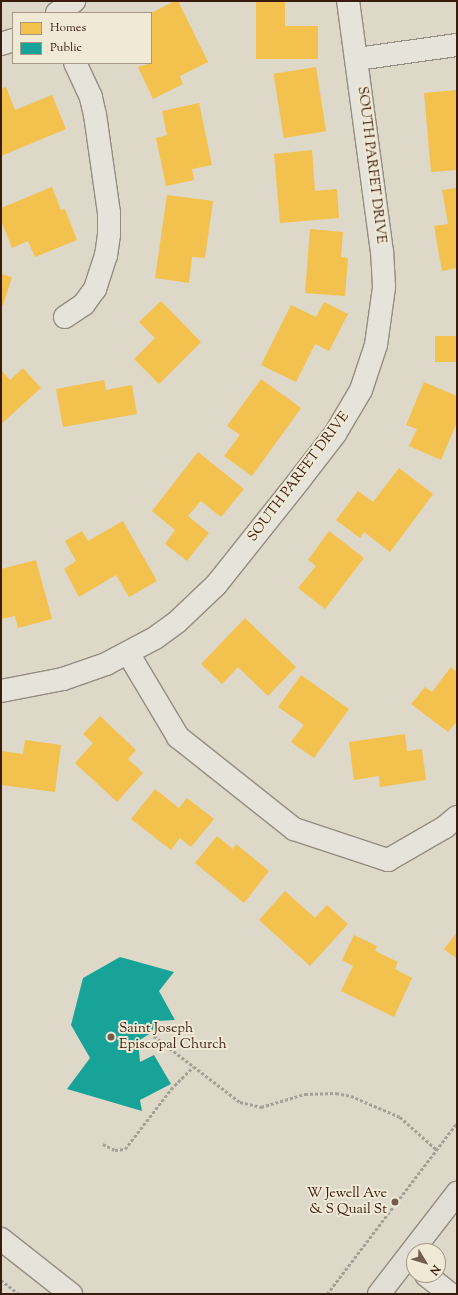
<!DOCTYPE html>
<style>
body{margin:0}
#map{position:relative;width:458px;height:1295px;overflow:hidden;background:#ded8c8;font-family:"Sorts Mill Goudy",serif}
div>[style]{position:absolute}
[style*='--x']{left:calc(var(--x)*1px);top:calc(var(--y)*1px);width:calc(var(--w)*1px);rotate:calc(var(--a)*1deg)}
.homes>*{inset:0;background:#f2c14e;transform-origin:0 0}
.public>*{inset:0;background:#17a398}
.path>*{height:2.5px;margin-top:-1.25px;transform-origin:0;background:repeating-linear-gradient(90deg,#a6a098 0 3px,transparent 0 5px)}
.roads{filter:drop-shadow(1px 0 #948c81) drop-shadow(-1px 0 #948c81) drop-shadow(0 1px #948c81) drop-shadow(0 -1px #948c81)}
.minor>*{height:22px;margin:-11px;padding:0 11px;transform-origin:11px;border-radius:11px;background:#e6e3db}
.major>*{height:22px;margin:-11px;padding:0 11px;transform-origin:11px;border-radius:11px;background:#e1ded5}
.dots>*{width:11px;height:11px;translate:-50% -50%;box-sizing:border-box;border:2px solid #f0e9d5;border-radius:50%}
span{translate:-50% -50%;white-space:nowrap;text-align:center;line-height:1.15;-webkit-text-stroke:4px #f0e9d5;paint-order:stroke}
.street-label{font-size:14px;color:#3a1b0c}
.poi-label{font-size:14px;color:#3a1b0c}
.left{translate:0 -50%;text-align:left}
.right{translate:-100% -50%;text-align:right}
.frame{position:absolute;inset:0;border:2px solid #3a1b0c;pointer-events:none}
.legend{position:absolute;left:12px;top:12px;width:140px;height:52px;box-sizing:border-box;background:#f0e9d5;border:1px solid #a79785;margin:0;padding:5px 7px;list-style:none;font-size:12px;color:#3a1b0c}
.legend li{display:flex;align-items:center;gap:8px;height:20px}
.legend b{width:20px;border:1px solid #a79785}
.north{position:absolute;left:406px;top:1243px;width:40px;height:40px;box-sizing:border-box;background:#f0e9d5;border:1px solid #a79785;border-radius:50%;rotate:128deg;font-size:11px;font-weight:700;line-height:16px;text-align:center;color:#3a1b0c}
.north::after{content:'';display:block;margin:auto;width:14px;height:18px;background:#735d4e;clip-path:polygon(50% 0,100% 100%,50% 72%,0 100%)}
</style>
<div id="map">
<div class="homes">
<div style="clip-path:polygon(175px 1px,178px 1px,208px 62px,180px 76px,183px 84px,153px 99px,138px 67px,151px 63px,151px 13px)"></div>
<div style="clip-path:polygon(256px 1px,285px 1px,285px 26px,318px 26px,318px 59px,256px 59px)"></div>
<div style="left:316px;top:67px;width:65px;height:43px;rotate:81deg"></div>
<div style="clip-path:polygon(6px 87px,15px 110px,52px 95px,66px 129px,1px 156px,1px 89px)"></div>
<div style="clip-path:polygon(457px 90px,457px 170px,431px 172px,424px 93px)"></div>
<div style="clip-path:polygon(199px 103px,212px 165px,192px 169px,194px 180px,166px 186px,156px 138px,167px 135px,162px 111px)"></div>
<div style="clip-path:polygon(312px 150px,315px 191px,337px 189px,339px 218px,280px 223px,274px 154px)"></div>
<div style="clip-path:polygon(52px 187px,61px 210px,65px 209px,77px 240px,35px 257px,28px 241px,12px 248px,1px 220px,1px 208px)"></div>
<div style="clip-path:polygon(457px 188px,457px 268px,442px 271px,434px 226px,448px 224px,442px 190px)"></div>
<div style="clip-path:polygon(167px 195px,213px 201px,205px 258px,192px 257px,189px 283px,155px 278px)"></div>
<div style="clip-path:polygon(310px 229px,343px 232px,341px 257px,348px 258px,345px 296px,305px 293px)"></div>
<div style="clip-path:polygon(1px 274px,12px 277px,3px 305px,1px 304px)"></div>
<div style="clip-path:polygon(161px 301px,201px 342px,159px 384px,134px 359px,155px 338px,139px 322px)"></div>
<div style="clip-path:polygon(324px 302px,348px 314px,329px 351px,315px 344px,296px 382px,261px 365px,291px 305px,316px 317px)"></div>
<div style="left:435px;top:336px;width:22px;height:26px"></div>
<div style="clip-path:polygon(23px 368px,41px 388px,1px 424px,1px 370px,10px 380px)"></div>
<div style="clip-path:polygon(261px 379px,301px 408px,252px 476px,224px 456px,240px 435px,227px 426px)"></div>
<div style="clip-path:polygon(104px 380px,106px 390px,132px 385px,137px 414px,63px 427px,56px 389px)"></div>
<div style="clip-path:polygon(424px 382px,457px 396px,457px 422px,441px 460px,409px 446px,417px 429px,406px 425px)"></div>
<div style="clip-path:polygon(198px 452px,244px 489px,221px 517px,201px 501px,188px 516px,209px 533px,187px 561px,165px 544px,175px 530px,152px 511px)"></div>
<div style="clip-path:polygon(399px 468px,433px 494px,390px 552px,364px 532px,360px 538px,336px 520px,358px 491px,373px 502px)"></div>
<div style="clip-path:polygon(123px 521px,157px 581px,129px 597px,116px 575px,79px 597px,64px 569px,76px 561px,65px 541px,82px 531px,88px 541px)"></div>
<div style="clip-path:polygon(329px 531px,364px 558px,325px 609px,298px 588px,316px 566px,308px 560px)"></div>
<div style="clip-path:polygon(36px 560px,52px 619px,18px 628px,15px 616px,1px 619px,1px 569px)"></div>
<div style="clip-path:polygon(245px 618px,296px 667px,268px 696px,238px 667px,222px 684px,201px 664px)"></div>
<div style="clip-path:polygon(451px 667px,457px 672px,457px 721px,448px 732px,411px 704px,425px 687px,432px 692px)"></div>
<div style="clip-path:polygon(301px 675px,349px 709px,314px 758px,291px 742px,304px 725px,278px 707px)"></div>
<div style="clip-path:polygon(100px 716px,136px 750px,128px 759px,143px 773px,117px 802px,75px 763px,93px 743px,83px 734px)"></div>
<div style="clip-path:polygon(405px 734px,407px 751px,422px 749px,426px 780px,380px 787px,379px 776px,354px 780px,349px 742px)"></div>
<div style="clip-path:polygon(25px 740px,61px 745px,55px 792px,1px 785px,2px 751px,23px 754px)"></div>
<div style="clip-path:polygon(155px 789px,179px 808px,187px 798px,214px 819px,191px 847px,180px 838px,171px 850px,131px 819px)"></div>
<div style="clip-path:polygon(217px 836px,233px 849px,236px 844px,269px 871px,244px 903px,195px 863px)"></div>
<div style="clip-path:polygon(285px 891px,315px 918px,327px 905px,348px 924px,310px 966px,259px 920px)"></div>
<div style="clip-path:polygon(457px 932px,457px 959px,444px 949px)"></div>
<div style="clip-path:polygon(354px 935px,377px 946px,375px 951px,398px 962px,395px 969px,412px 978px,394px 1017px,341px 991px,353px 966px,342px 960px)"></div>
</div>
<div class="public">
<div style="clip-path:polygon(120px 957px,174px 972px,159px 991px,175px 1020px,157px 1021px,151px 1033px,138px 1041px,140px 1062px,154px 1055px,171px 1084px,140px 1100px,142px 1111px,67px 1089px,90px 1058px,71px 1025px,83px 978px)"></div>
</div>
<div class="path">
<div style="--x:154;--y:1036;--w:108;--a:37.5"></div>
<div style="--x:240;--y:1102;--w:22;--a:13"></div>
<div style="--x:261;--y:1107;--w:46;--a:-16.5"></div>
<div style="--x:305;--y:1094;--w:31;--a:-2"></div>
<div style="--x:336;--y:1093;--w:15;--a:11"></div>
<div style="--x:351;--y:1096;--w:53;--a:23.2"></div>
<div style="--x:400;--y:1117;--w:50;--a:41.7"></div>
<div style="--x:103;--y:1144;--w:13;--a:27"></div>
<div style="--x:115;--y:1150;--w:10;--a:-6"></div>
<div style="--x:125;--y:1149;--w:76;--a:-52.5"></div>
<div style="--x:171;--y:1089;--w:31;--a:-45"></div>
<div style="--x:1;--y:1280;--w:23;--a:38"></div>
<div style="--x:327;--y:1294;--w:215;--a:-52.8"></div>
</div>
<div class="roads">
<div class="minor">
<div style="--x:57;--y:13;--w:21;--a:-35"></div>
<div style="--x:1;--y:44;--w:13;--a:-18"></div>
<div style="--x:357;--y:59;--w:101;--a:-8"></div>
<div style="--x:65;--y:317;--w:23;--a:-34"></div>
<div style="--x:84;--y:304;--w:19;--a:-54"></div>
<div style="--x:95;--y:289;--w:35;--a:-72"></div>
<div style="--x:106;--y:256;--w:22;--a:-82"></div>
<div style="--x:109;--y:234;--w:21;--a:-90"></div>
<div style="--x:109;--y:213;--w:99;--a:-98.1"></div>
<div style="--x:95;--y:115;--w:18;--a:-103"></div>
<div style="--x:91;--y:97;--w:38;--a:-115"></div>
<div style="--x:128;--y:653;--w:98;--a:59.2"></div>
<div style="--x:178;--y:737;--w:148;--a:38.4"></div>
<div style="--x:294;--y:829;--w:99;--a:18.3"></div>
<div style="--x:388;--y:860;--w:66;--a:-30.1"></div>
<div style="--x:445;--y:827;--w:16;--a:-40"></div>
<div style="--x:1;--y:691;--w:63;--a:-11"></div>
<div style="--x:63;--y:679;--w:46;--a:-19.2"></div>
<div style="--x:106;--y:664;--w:55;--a:-28"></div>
<div style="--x:155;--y:638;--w:27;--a:-36"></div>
<div style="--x:177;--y:622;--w:54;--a:-43.5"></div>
<div style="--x:216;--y:585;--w:137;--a:-51.5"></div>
<div style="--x:301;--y:478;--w:56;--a:-52.3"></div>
<div style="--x:335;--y:434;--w:51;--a:-59.4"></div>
<div style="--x:361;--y:390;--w:47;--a:-71.6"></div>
<div style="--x:376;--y:345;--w:59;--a:-82.1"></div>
<div style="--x:384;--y:287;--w:35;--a:-93"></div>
<div style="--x:382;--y:252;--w:253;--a:-97.7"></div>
<div style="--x:1;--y:1239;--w:89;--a:38.2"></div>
<div style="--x:426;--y:1275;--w:31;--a:38"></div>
</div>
<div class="major">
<div style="--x:379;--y:1294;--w:128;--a:-52.3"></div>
</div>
</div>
<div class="dots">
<div style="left:111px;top:1037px;background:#735d4e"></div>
<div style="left:395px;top:1202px;background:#735d4e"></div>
</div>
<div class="street-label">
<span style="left:371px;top:165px;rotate:83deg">SOUTH PARFET DRIVE</span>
<span style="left:299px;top:477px;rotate:-53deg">SOUTH PARFET DRIVE</span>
</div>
<div class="poi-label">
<span class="left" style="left:119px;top:1037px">Saint Joseph<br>Episcopal Church</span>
<span class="right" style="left:387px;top:1202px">W Jewell Ave<br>&amp; S Quail St</span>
</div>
<div class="frame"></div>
<ul class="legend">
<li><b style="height:11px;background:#f2c14e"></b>Homes</li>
<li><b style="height:11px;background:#17a398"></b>Public</li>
</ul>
<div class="north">N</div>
</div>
